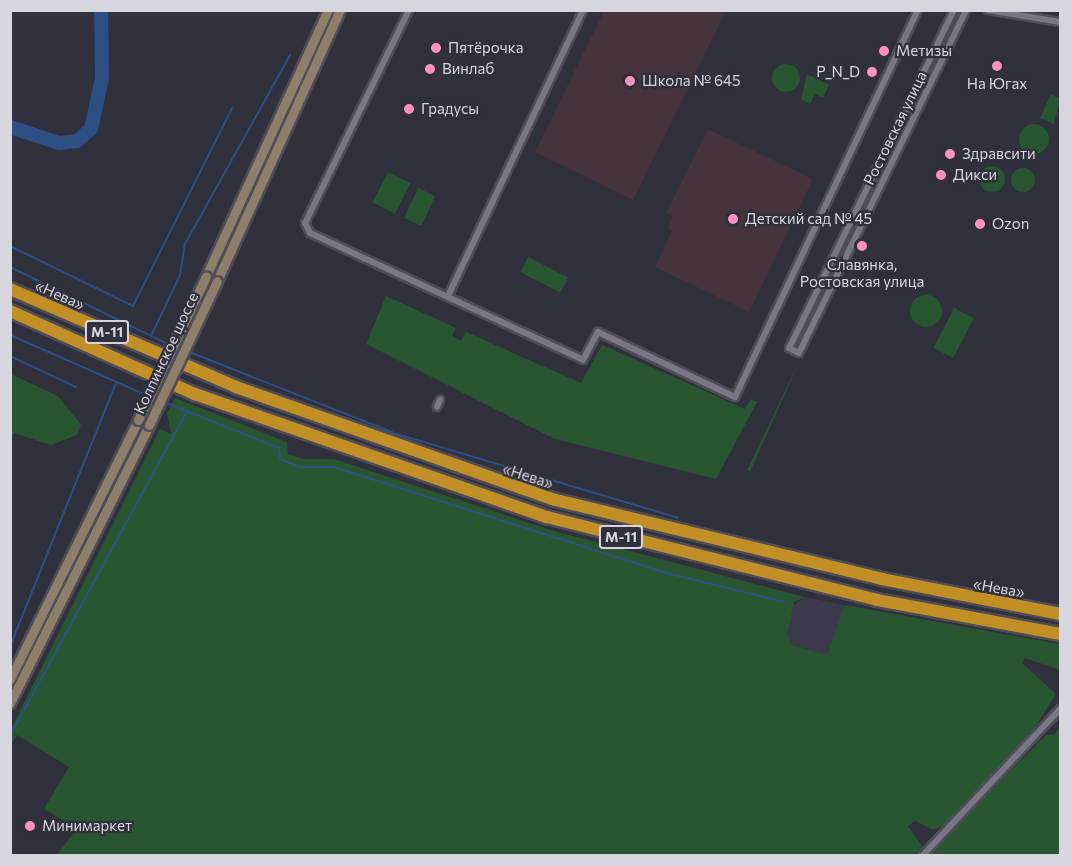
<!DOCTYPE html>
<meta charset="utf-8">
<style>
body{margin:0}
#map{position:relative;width:1071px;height:866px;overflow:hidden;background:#31303d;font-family:Commissioner,sans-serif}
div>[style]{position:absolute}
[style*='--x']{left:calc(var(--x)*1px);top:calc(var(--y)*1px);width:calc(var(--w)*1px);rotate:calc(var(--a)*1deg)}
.built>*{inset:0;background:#3c3a4c}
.education>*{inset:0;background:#46333c}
.green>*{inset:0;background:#285631;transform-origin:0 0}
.round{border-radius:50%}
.stream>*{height:2px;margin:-1px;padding:0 1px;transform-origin:1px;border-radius:1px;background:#2d5084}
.river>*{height:14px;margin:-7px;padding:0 7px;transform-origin:7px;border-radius:7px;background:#2d5084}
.roads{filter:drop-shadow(2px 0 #4e4d58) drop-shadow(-2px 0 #4e4d58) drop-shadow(0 2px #4e4d58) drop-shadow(0 -2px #4e4d58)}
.street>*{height:6px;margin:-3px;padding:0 3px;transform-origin:3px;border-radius:3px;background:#797786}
.secondary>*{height:9px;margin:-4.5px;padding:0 4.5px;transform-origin:4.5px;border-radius:4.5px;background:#8f7e69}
.highway>*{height:12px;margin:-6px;padding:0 6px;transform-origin:6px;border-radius:6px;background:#c28f25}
.bridges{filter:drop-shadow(2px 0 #4e4d58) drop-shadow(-2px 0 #4e4d58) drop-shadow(0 2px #4e4d58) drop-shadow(0 -2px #4e4d58)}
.secondary-bridge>*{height:9px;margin:-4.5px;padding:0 4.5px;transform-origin:4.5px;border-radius:4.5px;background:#8f7e69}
.dots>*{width:16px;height:16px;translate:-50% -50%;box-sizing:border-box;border:3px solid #31303d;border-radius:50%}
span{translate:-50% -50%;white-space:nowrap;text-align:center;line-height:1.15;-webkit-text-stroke:4.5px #31303d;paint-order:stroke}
.shield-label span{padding:2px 4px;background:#31303d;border:2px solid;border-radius:4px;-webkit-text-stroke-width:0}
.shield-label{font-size:14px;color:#d7d6df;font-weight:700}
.poi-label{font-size:15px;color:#d7d6df}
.left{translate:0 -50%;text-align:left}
.right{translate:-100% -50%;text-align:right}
.street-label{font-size:15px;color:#d7d6df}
.frame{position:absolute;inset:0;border:12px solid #d7d6df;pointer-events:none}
</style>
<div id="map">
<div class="built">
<div style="clip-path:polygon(805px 597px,859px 608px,867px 665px,748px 636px)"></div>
</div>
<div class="education">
<div style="clip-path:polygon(604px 11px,726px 11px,633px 200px,535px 152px)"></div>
<div style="clip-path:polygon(708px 129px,813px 179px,749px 312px,655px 267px,672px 231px,667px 228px,673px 216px,666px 213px)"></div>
</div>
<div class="green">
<div class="round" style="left:772px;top:64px;width:28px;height:28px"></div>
<div style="clip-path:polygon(807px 74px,829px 85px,823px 98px,815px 94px,810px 104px,801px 99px)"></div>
<div style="clip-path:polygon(1051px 94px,1060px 99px,1054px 124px,1040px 118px)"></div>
<div class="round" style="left:1019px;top:124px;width:30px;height:30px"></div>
<div class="round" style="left:979px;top:166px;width:26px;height:26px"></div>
<div class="round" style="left:1011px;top:168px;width:24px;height:24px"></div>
<div style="left:388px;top:172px;width:25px;height:34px;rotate:27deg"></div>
<div style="left:418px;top:188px;width:19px;height:33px;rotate:25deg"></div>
<div style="left:528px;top:257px;width:45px;height:17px;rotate:27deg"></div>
<div class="round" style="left:910px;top:295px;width:32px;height:32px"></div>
<div style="clip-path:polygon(386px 296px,456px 328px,452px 336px,461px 341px,466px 332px,581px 383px,602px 345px,745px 409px,751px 399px,757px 402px,716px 479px,555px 439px,366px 344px)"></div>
<div style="left:954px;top:308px;width:22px;height:45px;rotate:27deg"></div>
<div style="clip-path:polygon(801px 358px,750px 472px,747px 470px)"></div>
<div style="clip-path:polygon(11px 374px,58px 396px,81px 425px,77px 435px,51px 445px,14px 433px,11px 437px)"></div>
<div style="clip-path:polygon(175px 398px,287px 442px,288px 454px,303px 459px,334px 459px,554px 531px,805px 597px,794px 602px,787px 635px,793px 646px,827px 655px,845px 605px,1060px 644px,1060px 670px,1025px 658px,1022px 663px,1056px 694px,1029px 737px,943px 827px,932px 829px,915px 821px,908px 826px,923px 847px,914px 855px,57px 855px,77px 828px,44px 809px,69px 767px,17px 735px,11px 745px,11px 729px,160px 429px,171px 434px,167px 413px)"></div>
<div style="clip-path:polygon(1060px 726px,1060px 855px,927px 855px,1046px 735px,1055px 734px)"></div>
</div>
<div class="stream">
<div style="--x:10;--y:246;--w:137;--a:26"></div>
<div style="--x:133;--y:306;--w:221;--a:-63.4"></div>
<div style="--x:10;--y:267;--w:178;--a:26"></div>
<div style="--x:10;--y:335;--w:151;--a:23.8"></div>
<div style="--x:151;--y:336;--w:68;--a:-64.6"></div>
<div style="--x:180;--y:275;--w:31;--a:-81"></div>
<div style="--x:185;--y:244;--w:216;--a:-60.9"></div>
<div style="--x:187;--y:351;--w:226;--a:21.6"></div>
<div style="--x:397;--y:434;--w:293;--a:16.6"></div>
<div style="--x:10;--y:356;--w:73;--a:25.2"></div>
<div style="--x:164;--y:402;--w:124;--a:21.8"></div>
<div style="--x:279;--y:448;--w:11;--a:85"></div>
<div style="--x:280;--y:459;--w:22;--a:22"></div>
<div style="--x:300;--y:467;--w:34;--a:0"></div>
<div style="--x:334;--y:467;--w:353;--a:17.7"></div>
<div style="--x:670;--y:574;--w:118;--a:13.7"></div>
<div style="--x:11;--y:644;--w:281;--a:-68.1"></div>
<div style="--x:10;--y:736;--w:369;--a:-61.4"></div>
</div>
<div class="river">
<div style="--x:10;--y:127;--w:52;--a:18.1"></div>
<div style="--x:59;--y:143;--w:18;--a:-6"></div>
<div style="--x:77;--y:141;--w:18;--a:-41"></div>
<div style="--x:91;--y:129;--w:52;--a:-77.8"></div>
<div style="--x:102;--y:78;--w:68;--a:-90.8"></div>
</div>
<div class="roads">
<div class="street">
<div style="--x:409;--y:10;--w:237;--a:116"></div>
<div style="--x:305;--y:223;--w:11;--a:63"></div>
<div style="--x:310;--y:233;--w:301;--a:24.9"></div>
<div style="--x:583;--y:360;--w:32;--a:-62"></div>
<div style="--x:598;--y:332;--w:152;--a:25.4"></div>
<div style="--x:735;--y:397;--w:428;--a:-64.7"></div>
<div style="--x:954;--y:10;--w:376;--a:116"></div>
<div style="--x:789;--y:348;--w:11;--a:27"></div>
<div style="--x:799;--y:353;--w:381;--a:-64"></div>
<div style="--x:988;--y:10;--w:73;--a:9.5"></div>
<div style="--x:448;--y:296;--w:316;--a:-64.7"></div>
<div style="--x:437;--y:407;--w:8;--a:-67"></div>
<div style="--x:922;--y:856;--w:202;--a:-46.8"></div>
</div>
<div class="secondary">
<div style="--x:206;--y:276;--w:293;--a:-65.4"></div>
<div style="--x:217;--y:281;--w:298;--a:-65.6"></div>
<div style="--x:10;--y:679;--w:289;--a:-63.7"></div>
<div style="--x:10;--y:703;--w:311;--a:-63.4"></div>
</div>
<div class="highway">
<div style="--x:10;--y:289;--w:246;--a:23.4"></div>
<div style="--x:236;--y:387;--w:335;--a:19.5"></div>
<div style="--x:552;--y:499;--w:340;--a:13.6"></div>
<div style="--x:882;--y:579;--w:181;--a:11.1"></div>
<div style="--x:10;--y:311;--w:203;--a:24.2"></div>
<div style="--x:195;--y:394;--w:373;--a:19.3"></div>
<div style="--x:547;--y:517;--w:340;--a:14.1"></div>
<div style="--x:877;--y:600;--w:186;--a:10.5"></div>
</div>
</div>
<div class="bridges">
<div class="secondary-bridge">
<div style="--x:138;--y:420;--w:159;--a:-64.7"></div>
<div style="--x:149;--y:425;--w:159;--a:-64.7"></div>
</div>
</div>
<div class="dots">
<div style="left:436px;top:48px;background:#fc8fc3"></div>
<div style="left:884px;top:51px;background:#fc8fc3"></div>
<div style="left:997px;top:66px;background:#fc8fc3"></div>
<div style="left:430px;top:69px;background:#fc8fc3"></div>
<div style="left:872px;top:72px;background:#fc8fc3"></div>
<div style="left:630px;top:81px;background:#fc8fc3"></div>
<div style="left:409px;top:109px;background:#fc8fc3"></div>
<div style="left:950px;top:154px;background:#fc8fc3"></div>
<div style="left:941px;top:175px;background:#fc8fc3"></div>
<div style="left:733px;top:219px;background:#fc8fc3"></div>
<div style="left:980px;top:224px;background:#fc8fc3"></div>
<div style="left:862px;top:246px;background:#fc8fc3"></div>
<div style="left:30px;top:826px;background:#fc8fc3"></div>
</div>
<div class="shield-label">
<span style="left:107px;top:332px">М-11</span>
<span style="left:621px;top:537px">М-11</span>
</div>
<div class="poi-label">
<span class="left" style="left:448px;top:48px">Пятёрочка</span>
<span class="left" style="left:896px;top:51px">Метизы</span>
<span class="left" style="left:442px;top:69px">Винлаб</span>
<span class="right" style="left:860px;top:72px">P_N_D</span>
<span class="left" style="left:642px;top:81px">Школа № 645</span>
<span style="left:997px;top:84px">На Югах</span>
<span class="left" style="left:421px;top:109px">Градусы</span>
<span class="left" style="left:962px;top:154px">Здравсити</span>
<span class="left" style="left:953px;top:175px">Дикси</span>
<span class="left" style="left:745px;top:219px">Детский сад № 45</span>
<span class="left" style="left:992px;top:224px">Ozon</span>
<span style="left:862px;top:273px">Славянка,<br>Ростовская улица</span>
<span class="left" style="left:42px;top:826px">Минимаркет</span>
</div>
<div class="street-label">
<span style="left:895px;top:128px;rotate:-64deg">Ростовская улица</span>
<span style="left:60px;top:295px;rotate:24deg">«Нева»</span>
<span style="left:166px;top:353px;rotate:-65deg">Колпинское шоссе</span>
<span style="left:528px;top:476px;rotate:18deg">«Нева»</span>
<span style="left:999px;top:588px;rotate:10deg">«Нева»</span>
</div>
<div class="frame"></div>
</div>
